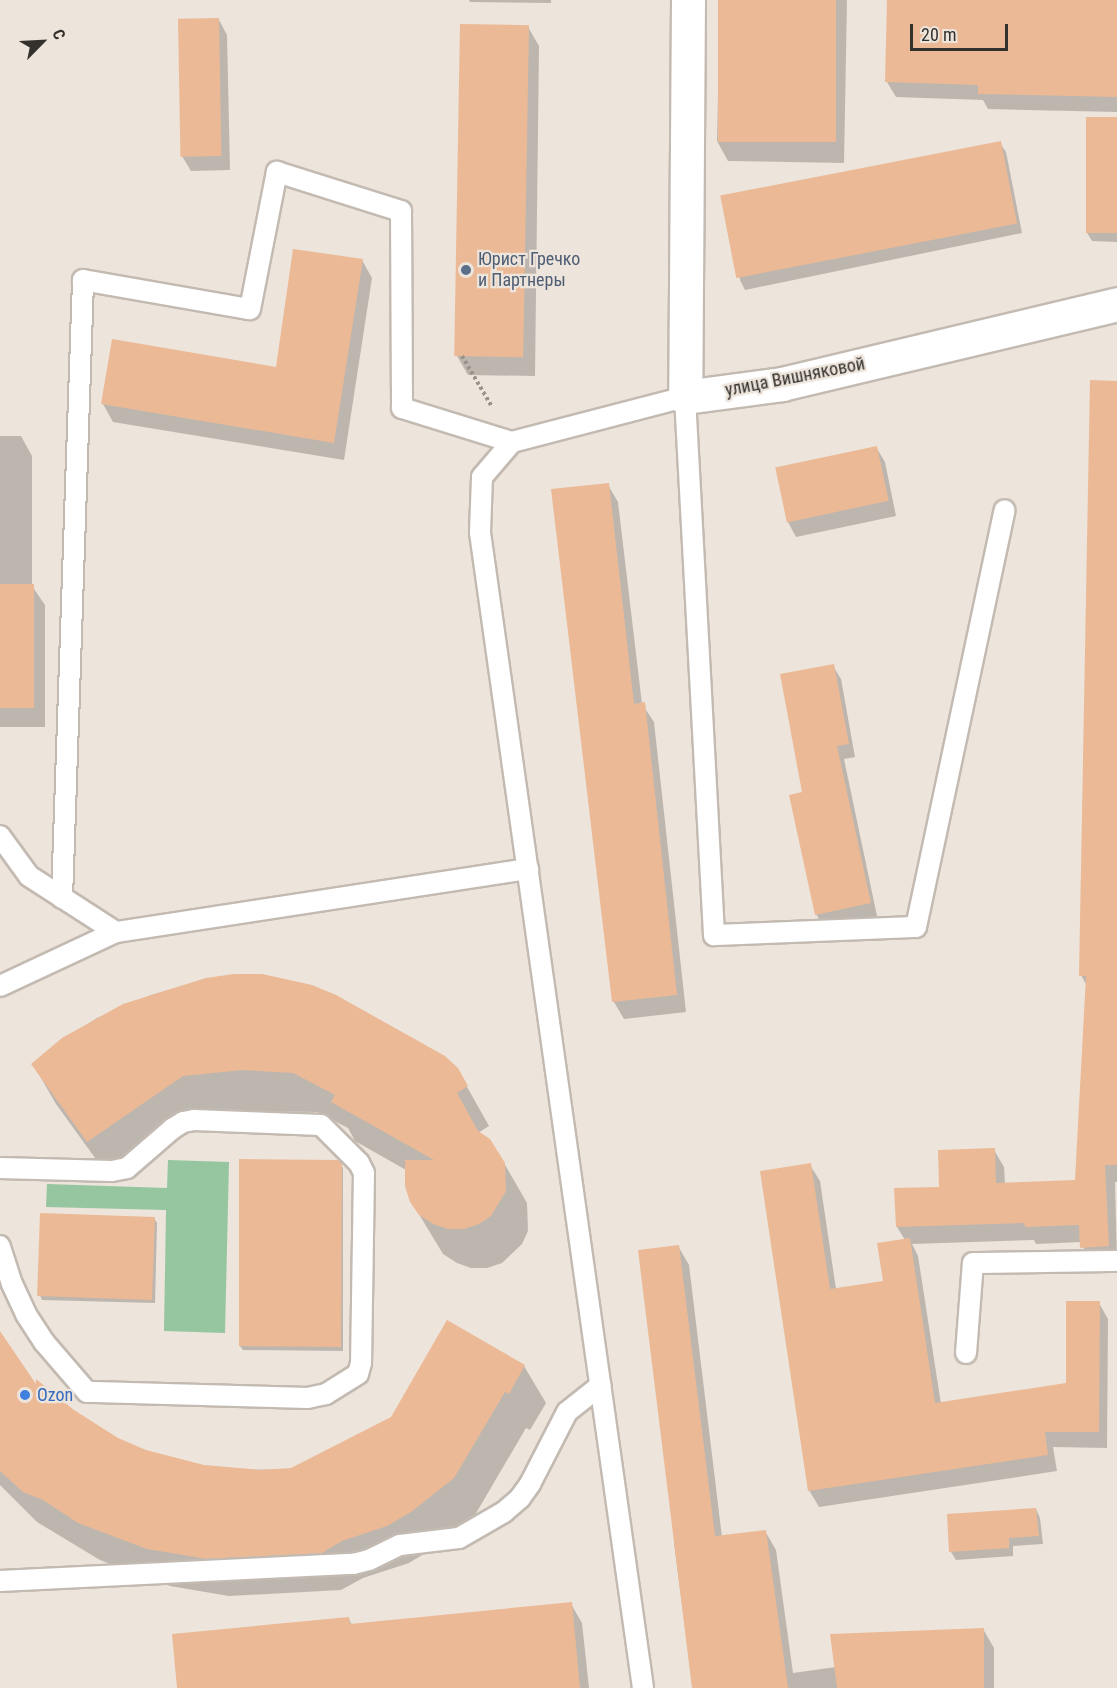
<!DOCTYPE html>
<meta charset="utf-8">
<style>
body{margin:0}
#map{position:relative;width:1117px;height:1688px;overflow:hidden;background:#ede4db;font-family:"Roboto Condensed",sans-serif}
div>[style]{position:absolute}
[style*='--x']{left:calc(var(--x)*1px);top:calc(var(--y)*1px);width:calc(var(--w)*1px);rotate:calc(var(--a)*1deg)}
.green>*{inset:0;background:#95c6a0}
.shadow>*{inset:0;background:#0003}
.building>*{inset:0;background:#ebb995;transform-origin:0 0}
.path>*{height:4px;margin-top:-2px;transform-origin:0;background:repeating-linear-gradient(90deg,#98928b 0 3px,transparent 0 6px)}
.roads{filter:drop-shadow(2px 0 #c3bab2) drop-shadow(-2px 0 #c3bab2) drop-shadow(0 2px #c3bab2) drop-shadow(0 -2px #c3bab2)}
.service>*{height:20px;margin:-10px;padding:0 10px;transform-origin:10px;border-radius:10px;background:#fff}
.minor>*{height:33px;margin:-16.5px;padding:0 16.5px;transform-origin:16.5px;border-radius:16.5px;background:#fff}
.dots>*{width:16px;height:16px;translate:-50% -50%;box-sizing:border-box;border:3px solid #ede4db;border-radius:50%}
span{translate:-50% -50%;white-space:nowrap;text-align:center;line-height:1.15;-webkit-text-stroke:4.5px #ede4db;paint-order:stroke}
.service-label{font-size:18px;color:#4e5e75}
.left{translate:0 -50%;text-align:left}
.street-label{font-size:18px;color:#34312d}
.shop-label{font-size:18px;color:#366cbe}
.north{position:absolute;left:12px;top:12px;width:60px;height:60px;-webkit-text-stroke:4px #ede4db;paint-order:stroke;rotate:66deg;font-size:16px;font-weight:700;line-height:24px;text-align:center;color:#34312d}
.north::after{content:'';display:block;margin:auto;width:21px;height:27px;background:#34312d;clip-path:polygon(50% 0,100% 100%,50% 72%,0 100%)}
.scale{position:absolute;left:910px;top:24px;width:98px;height:27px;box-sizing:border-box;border:3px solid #34312d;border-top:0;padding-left:8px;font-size:18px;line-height:21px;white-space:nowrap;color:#34312d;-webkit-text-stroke:4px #ede4db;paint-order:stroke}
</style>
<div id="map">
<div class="green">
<div style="clip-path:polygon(168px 1160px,229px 1162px,225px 1333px,164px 1331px,166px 1210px,46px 1207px,47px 1184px,167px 1188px)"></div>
</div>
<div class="shadow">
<div style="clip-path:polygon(469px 0,551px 0,551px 3px,470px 2px)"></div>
<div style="clip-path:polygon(720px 0,847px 0,844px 163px,728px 161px,717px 141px)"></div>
<div style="clip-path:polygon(889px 0,1117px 0,1117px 112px,988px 109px,983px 100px,896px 97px,887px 82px)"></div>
<div style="clip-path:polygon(179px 20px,219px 20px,227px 35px,230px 170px,191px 171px,182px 156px)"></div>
<div style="clip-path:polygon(528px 27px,539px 46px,535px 376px,468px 375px,457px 356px)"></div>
<div style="clip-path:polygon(1117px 119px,1117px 242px,1092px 241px,1086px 231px)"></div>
<div style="clip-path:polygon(1000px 143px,1006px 152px,1022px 233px,745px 290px,740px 280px,723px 199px)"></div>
<div style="clip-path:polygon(362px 260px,372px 278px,344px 460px,113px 422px,103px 404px,277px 368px)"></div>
<div style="clip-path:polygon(1117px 382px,1117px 1182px,1115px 1182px,1117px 1263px,1091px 1265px,1081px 1242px,1036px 1244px,1034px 1240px,912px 1244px,918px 1256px,941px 1404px,1067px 1385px,1099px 1303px,1108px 1319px,1107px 1448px,1053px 1447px,1057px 1471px,819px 1507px,809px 1490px,810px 1165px,820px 1181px,836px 1289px,885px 1282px,905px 1240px,897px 1227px,941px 1188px,994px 1150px,1004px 1167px,1005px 1184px,1077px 1181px,1087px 986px,1081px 975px)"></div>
<div style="clip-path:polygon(0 436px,21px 436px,32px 456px,32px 586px,45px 605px,45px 727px,0 727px)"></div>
<div style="clip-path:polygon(876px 447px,885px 462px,896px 516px,796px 537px,788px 522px,776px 468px)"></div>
<div style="clip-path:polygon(608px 485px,618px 502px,642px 704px,654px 722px,686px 1012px,624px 1019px,614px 1002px)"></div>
<div style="clip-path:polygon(833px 666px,841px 679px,855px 757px,844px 759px,877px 916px,824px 927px,816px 914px,804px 793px)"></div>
<div style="clip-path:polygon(179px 987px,457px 1069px,489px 1126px,478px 1133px,504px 1163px,527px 1203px,528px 1231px,522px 1244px,502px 1263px,487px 1268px,471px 1268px,457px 1263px,443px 1254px,411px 1201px,406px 1170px,355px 1141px,348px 1128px,317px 1112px,236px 1111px,205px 1115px,111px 1180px,56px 1104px,33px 1064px,63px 1040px,97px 1018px,151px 995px)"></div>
<div style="clip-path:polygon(340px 1163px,343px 1168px,343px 1351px,243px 1350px,240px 1346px)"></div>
<div style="clip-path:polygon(154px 1218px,157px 1223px,155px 1303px,42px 1300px,40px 1295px)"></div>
<div style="clip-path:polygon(678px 1246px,689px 1265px,722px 1537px,765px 1531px,776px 1550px,793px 1673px,836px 1667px,983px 1629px,994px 1648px,994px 1688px,693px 1688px,674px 1543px,676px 1543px)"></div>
<div style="clip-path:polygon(0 1334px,37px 1401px,74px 1411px,117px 1439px,146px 1451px,204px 1467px,233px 1470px,291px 1469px,524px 1366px,546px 1403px,530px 1430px,526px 1428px,475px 1515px,432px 1549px,409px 1563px,363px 1578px,341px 1590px,229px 1596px,170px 1586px,100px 1560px,37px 1522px,0 1485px)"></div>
<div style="clip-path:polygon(1036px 1509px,1040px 1518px,1043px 1544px,1013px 1546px,1013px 1556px,956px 1560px,951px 1552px)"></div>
<div style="clip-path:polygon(571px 1604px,582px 1623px,589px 1688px,179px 1688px,349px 1619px,352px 1625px)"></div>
</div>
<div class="building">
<div style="left:718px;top:0;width:118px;height:142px"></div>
<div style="clip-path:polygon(887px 0,1117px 0,1117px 97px,978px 94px,978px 85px,885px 82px)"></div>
<div style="left:219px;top:18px;width:138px;height:41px;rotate:89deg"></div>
<div style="left:460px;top:24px;width:69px;height:332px;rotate:1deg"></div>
<div style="left:1117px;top:117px;width:116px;height:31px;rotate:90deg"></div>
<div style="left:1001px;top:141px;width:84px;height:286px;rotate:79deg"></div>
<div style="clip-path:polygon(293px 249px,363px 259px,334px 443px,101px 404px,112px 339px,276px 367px)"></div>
<div style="clip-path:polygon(1090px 380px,1117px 381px,1117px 1165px,1105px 1165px,1109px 1246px,1080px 1248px,1079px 1225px,1025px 1227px,1024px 1223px,896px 1227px,894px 1188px,939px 1187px,938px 1150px,995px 1148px,996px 1183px,1075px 1180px,1086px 976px,1079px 976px)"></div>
<div style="left:877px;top:446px;width:56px;height:104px;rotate:78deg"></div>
<div style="clip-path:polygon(609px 483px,634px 704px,645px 702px,677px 995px,612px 1002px,551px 489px)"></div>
<div style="left:0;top:584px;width:34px;height:124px"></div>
<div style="clip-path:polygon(834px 664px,849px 744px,837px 746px,871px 903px,815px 915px,789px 795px,802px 792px,780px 674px)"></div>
<div style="clip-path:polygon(234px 974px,262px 974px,312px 985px,336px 995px,445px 1056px,458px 1068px,468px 1086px,457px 1093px,478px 1131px,490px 1139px,505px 1163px,506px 1191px,491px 1216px,479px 1224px,464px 1229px,448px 1229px,433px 1224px,419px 1215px,410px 1202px,405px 1186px,405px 1160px,434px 1160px,331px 1102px,335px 1095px,293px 1073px,243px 1070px,183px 1076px,87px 1142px,31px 1064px,62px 1038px,123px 1004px,206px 978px)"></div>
<div style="clip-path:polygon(239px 1159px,339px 1160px,342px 1162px,341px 1347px,239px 1346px)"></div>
<div style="clip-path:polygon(811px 1163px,830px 1289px,883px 1281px,877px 1243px,910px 1238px,935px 1403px,1066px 1383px,1066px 1301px,1100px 1301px,1099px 1432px,1045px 1432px,1048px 1455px,808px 1491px,760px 1171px)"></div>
<div style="left:40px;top:1213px;width:115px;height:83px;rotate:2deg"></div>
<div style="clip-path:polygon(679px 1245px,715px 1536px,766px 1530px,788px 1688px,692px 1688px,638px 1250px)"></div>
<div style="clip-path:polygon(447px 1320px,525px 1365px,509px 1394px,505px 1392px,454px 1478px,411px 1512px,387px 1526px,342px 1541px,320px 1554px,207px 1559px,147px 1549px,78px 1523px,43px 1500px,23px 1492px,0 1471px,0 1331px,36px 1384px,36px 1379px,74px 1410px,118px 1438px,146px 1450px,204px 1465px,261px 1470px,291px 1468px,391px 1417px)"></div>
<div style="clip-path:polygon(1036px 1508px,1039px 1536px,1009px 1538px,1009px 1548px,949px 1552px,947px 1514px)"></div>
<div style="clip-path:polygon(572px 1602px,580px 1688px,177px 1688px,172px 1634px,349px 1617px,350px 1624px)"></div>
<div style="clip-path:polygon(984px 1628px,984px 1688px,837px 1688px,830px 1634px)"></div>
</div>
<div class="path">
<div style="--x:462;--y:356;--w:59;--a:59.5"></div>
</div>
<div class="roads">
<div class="service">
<div style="--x:0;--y:836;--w:49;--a:54.1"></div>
<div style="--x:29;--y:876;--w:103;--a:32.8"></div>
<div style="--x:116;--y:932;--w:417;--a:-8.7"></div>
<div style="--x:62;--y:898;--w:618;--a:-88.05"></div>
<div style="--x:83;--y:280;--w:169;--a:9.9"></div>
<div style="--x:250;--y:309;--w:140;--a:-78.9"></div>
<div style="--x:277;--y:172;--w:130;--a:17.5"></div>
<div style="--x:401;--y:211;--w:197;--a:89.7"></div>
<div style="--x:402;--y:408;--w:115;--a:17.2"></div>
<div style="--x:0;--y:986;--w:128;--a:-25"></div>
<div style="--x:0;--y:1168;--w:112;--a:1.5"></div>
<div style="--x:112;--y:1171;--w:15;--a:-11"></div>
<div style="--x:127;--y:1168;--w:60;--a:-40.9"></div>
<div style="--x:172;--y:1129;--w:13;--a:-32"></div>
<div style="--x:183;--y:1122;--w:11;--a:-10"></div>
<div style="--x:194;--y:1120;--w:127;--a:2.3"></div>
<div style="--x:321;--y:1125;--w:54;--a:45"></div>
<div style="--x:359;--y:1163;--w:11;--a:63"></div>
<div style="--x:364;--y:1173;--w:190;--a:90.9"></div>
<div style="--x:361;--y:1363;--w:11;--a:105"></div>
<div style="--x:358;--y:1374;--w:38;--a:148"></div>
<div style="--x:326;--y:1394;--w:19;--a:168"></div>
<div style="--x:307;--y:1398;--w:220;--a:-178.4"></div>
<div style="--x:87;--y:1392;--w:66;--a:-130.7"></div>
<div style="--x:44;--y:1342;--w:33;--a:-123"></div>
<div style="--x:26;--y:1314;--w:33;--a:-115"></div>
<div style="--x:12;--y:1284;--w:40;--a:-108"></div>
<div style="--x:966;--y:1353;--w:90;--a:-85.6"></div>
<div style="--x:973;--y:1263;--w:144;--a:-0.8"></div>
<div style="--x:0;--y:1581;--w:353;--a:-2.8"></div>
<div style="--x:353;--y:1564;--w:16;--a:-14"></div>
<div style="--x:369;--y:1560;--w:34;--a:-26"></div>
<div style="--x:400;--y:1545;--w:59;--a:-6.8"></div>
<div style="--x:459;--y:1538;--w:52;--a:-30"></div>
<div style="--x:504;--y:1512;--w:21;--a:-41"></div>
<div style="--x:520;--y:1498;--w:17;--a:-54"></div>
<div style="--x:530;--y:1484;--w:81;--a:-62.8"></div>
<div style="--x:567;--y:1412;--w:43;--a:-38.5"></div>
<div style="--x:643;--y:1688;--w:1167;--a:-98.03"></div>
<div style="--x:480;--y:532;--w:55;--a:-87.9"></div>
<div style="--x:482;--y:477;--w:46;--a:-49.4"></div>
<div style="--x:512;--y:442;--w:179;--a:-14.6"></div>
<div style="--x:685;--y:397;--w:539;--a:86.91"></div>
<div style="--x:714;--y:935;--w:202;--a:-2.3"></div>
<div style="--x:916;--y:927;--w:426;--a:-78"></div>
</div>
<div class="minor">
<div style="--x:688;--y:0;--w:397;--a:90.4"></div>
<div style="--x:685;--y:397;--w:98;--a:-7.6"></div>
<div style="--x:782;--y:384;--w:344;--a:-13.4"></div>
</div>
</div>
<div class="dots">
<div style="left:466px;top:270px;background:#5c6f8a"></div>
<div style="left:25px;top:1395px;background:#3f7fe0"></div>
</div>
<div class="service-label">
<span class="left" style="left:478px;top:270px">Юрист Гречко<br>и Партнеры</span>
</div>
<div class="street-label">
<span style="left:795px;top:377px;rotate:-11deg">улица Вишняковой</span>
</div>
<div class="shop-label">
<span class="left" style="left:37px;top:1395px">Ozon</span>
</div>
<div class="north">С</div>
<div class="scale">20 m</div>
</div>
